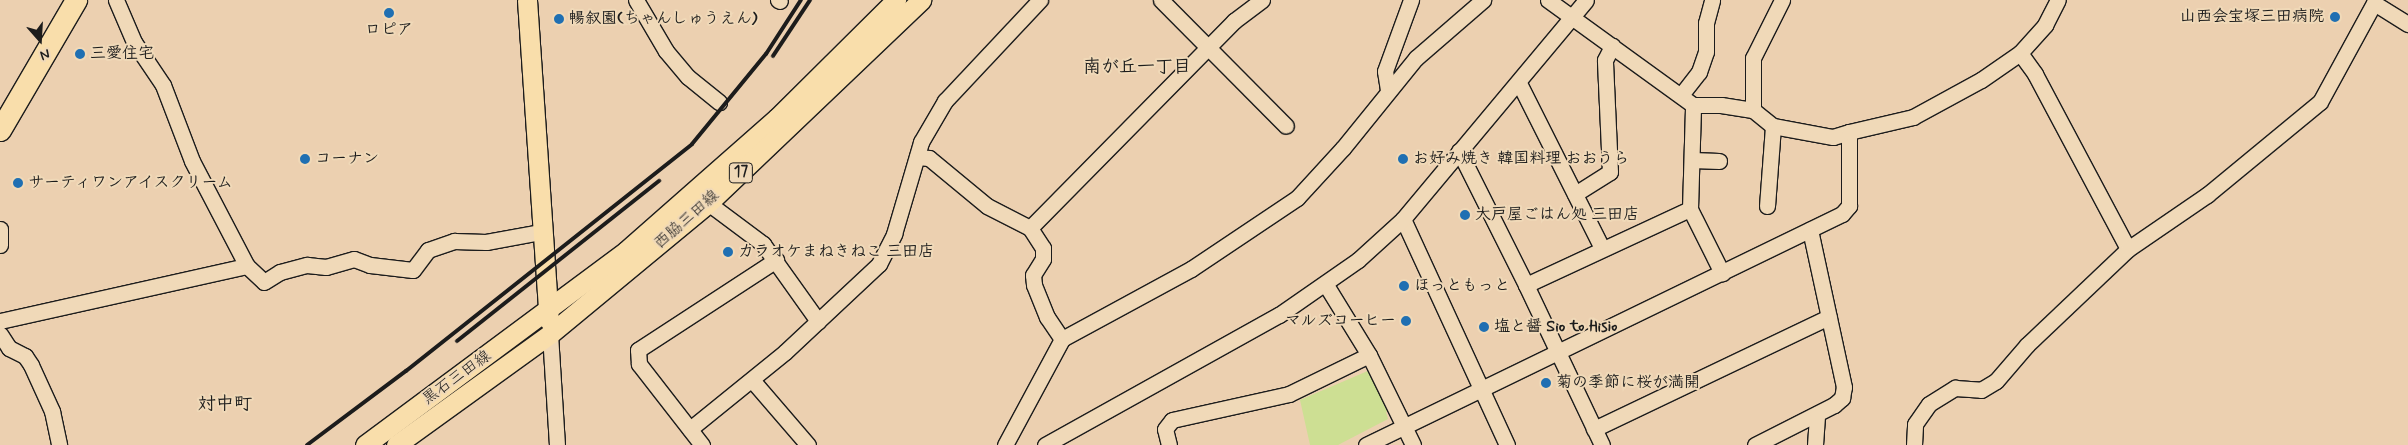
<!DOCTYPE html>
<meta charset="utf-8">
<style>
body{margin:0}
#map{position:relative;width:2408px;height:445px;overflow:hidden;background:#ecd0b0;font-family:Mynerve,"Klee One",sans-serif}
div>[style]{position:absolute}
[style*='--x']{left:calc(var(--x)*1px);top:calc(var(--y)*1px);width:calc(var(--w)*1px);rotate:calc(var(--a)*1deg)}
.green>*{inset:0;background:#cddf93}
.roads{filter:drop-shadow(1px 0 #1c1c1c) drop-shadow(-1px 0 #1c1c1c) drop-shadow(0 1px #1c1c1c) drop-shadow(0 -1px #1c1c1c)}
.minor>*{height:15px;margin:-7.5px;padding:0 7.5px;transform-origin:7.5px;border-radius:7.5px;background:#f0d9b8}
.major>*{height:19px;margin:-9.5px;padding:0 9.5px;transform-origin:9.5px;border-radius:9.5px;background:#f9deab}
.highway>*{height:21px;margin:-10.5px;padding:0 10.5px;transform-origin:10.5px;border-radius:10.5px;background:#f9deab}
.rail>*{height:4px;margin:-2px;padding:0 2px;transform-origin:2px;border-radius:2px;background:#1c1c1c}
.dots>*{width:14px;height:14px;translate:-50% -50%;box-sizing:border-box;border:2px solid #f0d9b8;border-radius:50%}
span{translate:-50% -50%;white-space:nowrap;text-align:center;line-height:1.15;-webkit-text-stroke:4px #f0d9b8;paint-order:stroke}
.shield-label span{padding:1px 4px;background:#f0d9b8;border:1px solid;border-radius:4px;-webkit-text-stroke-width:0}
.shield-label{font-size:15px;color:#1c1c1c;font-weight:700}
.poi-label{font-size:16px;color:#1c1c1c;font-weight:700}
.right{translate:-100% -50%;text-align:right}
.left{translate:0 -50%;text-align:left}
.street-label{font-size:16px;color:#1c1c1c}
.neighbourhood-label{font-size:18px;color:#1c1c1c;font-weight:700}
.north{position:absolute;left:15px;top:15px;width:50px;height:50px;-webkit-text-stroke:4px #f0d9b8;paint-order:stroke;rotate:161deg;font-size:14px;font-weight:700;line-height:20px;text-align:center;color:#1c1c1c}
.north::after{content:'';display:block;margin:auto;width:18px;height:22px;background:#1c1c1c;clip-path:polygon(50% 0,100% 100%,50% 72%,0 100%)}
</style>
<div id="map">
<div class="green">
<div style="clip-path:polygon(1370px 370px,1391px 409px,1386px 412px,1388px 419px,1338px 445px,1310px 445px,1300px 400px)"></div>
</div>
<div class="roads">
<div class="minor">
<div style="--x:116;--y:0;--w:46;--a:66.8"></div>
<div style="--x:134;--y:42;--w:52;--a:56"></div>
<div style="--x:163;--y:85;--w:81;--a:69.1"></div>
<div style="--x:192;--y:161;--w:119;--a:62.4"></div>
<div style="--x:247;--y:266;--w:23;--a:43"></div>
<div style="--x:264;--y:282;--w:19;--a:-32"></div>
<div style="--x:280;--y:272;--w:28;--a:-15"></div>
<div style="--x:307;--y:265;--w:19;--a:6"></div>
<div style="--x:326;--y:267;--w:29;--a:-16"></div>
<div style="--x:354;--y:259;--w:17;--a:21"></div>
<div style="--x:370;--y:265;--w:43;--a:6.6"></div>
<div style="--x:413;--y:270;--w:25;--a:-53"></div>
<div style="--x:428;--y:250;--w:28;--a:-19"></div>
<div style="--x:454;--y:241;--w:32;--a:2"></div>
<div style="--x:486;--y:242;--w:56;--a:-10.3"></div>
<div style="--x:636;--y:0;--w:59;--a:59.5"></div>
<div style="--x:666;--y:51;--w:34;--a:50"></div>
<div style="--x:688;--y:77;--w:40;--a:39"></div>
<div style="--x:778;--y:0;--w:2;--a:27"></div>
<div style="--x:1161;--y:0;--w:177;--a:45.2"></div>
<div style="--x:2020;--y:53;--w:26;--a:54"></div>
<div style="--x:2035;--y:74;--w:198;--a:62"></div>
<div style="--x:1519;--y:83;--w:185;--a:63.3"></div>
<div style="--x:1388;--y:90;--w:19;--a:-99"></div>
<div style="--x:1385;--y:71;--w:76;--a:-69.9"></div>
<div style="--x:1681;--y:95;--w:29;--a:-52"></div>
<div style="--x:1699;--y:72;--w:21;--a:-71"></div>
<div style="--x:1706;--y:52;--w:29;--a:-90"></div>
<div style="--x:1706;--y:23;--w:24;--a:-75"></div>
<div style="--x:1693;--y:105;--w:28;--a:0"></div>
<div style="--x:1721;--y:105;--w:32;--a:9"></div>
<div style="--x:1753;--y:110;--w:26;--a:39"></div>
<div style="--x:1773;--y:126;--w:61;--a:10.4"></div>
<div style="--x:1833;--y:137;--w:17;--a:-17"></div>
<div style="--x:1753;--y:110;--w:52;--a:-90"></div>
<div style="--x:1753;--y:58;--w:65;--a:-63.4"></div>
<div style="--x:1459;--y:151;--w:150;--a:63.4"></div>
<div style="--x:1526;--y:285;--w:181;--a:-24.9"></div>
<div style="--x:1690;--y:209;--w:104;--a:-88.3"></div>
<div style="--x:1693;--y:105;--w:179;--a:-144.1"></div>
<div style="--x:917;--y:157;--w:12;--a:5"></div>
<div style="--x:929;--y:158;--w:75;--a:39.6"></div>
<div style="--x:987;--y:206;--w:48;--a:27.1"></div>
<div style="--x:1030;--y:228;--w:24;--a:57"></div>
<div style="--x:1043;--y:248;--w:11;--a:90"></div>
<div style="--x:1043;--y:259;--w:19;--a:122"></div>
<div style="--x:1033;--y:275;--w:10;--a:84"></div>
<div style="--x:1034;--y:285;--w:35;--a:68"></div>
<div style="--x:1047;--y:317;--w:27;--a:56"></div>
<div style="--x:1692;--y:160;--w:27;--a:2"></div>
<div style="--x:1575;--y:194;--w:41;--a:-32.2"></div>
<div style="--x:1610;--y:172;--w:112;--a:-92.6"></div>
<div style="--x:1605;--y:60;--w:16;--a:-63"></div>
<div style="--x:700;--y:197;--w:79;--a:36.7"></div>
<div style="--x:763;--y:244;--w:95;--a:54.5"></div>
<div style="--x:1767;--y:206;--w:80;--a:-85.7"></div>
<div style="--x:1690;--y:209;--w:72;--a:63.4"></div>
<div style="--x:1403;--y:219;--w:249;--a:65.3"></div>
<div style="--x:1030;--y:228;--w:291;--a:-45.4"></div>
<div style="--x:1234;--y:21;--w:35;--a:-37"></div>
<div style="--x:0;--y:229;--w:16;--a:90"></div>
<div style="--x:1326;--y:285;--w:82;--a:58.4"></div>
<div style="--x:1369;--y:355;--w:100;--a:63.9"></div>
<div style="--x:1526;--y:285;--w:177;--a:64.6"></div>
<div style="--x:0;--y:321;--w:253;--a:-12.6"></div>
<div style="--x:0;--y:334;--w:17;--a:57"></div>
<div style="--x:9;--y:348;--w:18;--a:27"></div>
<div style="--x:25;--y:356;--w:11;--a:56"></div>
<div style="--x:31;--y:365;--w:51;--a:65.5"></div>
<div style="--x:52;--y:411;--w:35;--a:78"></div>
<div style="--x:550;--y:334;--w:111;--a:86.4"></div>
<div style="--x:752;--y:380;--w:86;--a:49.3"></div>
<div style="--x:690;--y:429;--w:122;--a:-39"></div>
<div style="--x:785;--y:352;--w:129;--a:-43.1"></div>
<div style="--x:879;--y:264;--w:34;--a:-63"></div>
<div style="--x:894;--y:234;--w:96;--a:-73.6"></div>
<div style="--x:921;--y:142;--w:48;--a:-59.7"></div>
<div style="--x:945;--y:101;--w:139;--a:-46.8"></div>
<div style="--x:1594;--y:429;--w:260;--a:-25.5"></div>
<div style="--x:702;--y:445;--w:103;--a:-127.9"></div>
<div style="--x:639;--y:364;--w:14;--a:-94"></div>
<div style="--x:638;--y:350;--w:165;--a:-33.1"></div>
<div style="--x:1005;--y:445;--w:120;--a:-61.7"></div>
<div style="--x:1062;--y:339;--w:147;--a:-28.5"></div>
<div style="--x:1191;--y:269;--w:128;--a:-33.8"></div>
<div style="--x:1297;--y:198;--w:68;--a:-47.4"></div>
<div style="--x:1343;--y:148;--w:116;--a:-51"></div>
<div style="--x:1416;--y:58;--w:89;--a:-40.9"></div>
<div style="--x:1045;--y:445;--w:268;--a:-29.1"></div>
<div style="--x:1279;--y:315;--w:96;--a:-34.8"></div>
<div style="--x:1358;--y:260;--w:61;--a:-42.3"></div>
<div style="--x:1403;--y:219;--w:285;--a:-50.1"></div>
<div style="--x:1169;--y:445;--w:16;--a:-104"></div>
<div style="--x:1165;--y:429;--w:11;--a:-52"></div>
<div style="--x:1172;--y:420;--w:120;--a:-12.5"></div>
<div style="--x:1289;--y:394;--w:89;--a:-26"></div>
<div style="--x:1366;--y:445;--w:529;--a:-25.89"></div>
<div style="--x:1842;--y:214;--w:11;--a:-49"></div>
<div style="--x:1849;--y:206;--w:74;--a:-90"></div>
<div style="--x:1849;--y:132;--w:66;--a:-13.2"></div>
<div style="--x:1913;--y:117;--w:77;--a:-28.6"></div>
<div style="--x:1981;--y:80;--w:47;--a:-34.7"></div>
<div style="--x:2020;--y:53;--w:38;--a:-48"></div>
<div style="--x:2045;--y:25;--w:28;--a:-63"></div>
<div style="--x:1755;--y:445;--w:89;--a:-26.9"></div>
<div style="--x:1834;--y:405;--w:11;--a:-41"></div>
<div style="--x:1842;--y:398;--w:11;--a:-80"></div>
<div style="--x:1844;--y:387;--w:161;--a:-102.2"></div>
<div style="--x:1815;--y:445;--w:31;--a:-86"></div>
<div style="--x:1914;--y:445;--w:21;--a:-87"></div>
<div style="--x:1915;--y:424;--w:24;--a:-55"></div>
<div style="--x:1929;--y:404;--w:31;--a:-32"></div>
<div style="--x:1955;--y:388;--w:26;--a:4"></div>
<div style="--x:1981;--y:390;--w:17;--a:-31"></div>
<div style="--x:1996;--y:381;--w:48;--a:-49.3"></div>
<div style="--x:2027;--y:345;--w:139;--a:-43.5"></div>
<div style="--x:2128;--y:249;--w:96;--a:-34.4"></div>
<div style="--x:2207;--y:195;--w:146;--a:-39.5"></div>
<div style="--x:2320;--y:102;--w:113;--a:-61.4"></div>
<div style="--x:2374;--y:3;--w:40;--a:32"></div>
</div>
<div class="major">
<div style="--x:527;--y:0;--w:321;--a:86.1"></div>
<div style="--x:365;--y:445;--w:325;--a:-36.6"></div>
<div style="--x:626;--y:251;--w:201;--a:-41.4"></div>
<div style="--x:777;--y:118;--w:168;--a:-44.8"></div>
<div style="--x:396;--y:445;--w:190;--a:-35.8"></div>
<div style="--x:550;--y:334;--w:204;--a:-39.6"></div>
<div style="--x:707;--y:204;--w:296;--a:-43.6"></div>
</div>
<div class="highway">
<div style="--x:0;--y:130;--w:151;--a:-59.7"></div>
</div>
</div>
<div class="rail">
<div style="--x:773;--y:56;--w:67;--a:-56.5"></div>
<div style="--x:457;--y:341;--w:258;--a:-38.4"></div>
<div style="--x:307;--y:445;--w:124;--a:-36.8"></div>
<div style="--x:406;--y:371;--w:365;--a:-38.4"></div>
<div style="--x:692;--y:144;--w:117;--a:-50.6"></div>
<div style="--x:766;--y:54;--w:64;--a:-57.1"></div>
</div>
<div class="dots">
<div style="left:389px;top:13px;background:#1f6fb2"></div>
<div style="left:2335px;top:17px;background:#1f6fb2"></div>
<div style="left:559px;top:19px;background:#1f6fb2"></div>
<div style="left:80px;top:54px;background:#1f6fb2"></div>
<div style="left:305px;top:159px;background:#1f6fb2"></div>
<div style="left:1403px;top:159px;background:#1f6fb2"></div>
<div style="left:18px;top:183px;background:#1f6fb2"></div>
<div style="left:1465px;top:215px;background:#1f6fb2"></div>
<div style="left:728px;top:252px;background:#1f6fb2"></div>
<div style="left:1404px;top:286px;background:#1f6fb2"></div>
<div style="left:1406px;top:321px;background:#1f6fb2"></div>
<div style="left:1484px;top:327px;background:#1f6fb2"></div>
<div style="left:1546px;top:383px;background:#1f6fb2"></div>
</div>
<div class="shield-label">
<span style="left:741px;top:173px">17</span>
</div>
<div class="poi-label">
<span class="right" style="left:2324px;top:17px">山西会宝塚三田病院</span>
<span class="left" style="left:569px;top:19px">暢叙園(ちゃんしゅうえん)</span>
<span style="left:389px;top:30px">ロピア</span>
<span class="left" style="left:90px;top:54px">三愛住宅</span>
<span class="left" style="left:315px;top:159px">コーナン</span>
<span class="left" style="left:1413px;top:159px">お好み焼き 韓国料理 おおうら</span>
<span class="left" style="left:28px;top:183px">サーティワンアイスクリーム</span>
<span class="left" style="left:1475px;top:215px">大戸屋ごはん処 三田店</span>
<span class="left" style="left:738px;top:252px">カラオケまねきねこ 三田店</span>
<span class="left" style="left:1414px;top:286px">ほっともっと</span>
<span class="right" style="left:1396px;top:321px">マルズコーヒー</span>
<span class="left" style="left:1494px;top:327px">塩と醤 Sio to Hisio</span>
<span class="left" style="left:1556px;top:383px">菊の季節に桜が満開</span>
</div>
<div class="street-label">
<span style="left:687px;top:220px;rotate:-41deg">西脇三田線</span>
<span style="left:457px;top:378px;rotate:-36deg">黒石三田線</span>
</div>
<div class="neighbourhood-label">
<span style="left:1137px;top:67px">南が丘一丁目</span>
<span style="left:225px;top:404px">対中町</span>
</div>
<div class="north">N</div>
</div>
